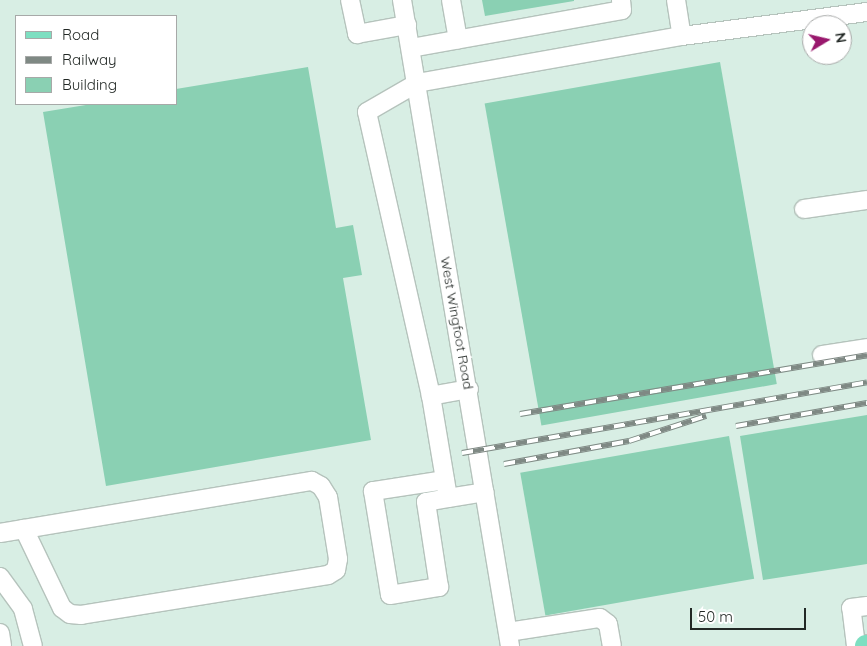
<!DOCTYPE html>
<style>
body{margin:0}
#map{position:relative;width:867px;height:646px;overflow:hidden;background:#eaf8f1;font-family:Quicksand,sans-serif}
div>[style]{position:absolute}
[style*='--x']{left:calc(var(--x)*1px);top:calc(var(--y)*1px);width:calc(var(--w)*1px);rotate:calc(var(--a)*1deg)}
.built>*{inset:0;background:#d8eee4}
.building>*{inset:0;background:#8ad0b3;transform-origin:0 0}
.roads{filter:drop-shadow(1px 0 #b5c3bc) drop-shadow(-1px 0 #b5c3bc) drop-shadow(0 1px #b5c3bc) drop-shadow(0 -1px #b5c3bc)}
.minor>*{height:18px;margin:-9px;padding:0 9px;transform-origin:9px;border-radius:9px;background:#fff}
.major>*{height:22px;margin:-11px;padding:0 11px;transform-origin:11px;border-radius:11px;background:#7ddfc1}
.rail>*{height:5.5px;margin-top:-2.75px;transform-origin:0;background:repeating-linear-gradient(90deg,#fff 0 11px,#7f8984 0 22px);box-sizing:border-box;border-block:1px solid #7f8984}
span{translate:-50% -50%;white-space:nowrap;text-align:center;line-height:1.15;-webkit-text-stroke:4px #fff;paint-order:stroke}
.street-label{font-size:14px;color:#222825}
.legend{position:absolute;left:15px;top:15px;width:162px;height:90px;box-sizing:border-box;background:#fff;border:1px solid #a7a9a8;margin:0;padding:6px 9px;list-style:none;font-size:15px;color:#222825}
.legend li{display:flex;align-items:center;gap:10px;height:25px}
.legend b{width:25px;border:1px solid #a7a9a8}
.north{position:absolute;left:802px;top:15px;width:50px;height:50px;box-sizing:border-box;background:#fff;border:1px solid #a7a9a8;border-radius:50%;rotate:81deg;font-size:14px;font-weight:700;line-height:20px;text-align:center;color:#222825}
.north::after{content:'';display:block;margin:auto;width:18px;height:22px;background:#99186d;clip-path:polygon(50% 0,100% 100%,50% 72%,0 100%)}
.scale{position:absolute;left:690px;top:608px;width:116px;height:22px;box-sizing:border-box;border:2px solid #222825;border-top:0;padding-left:6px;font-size:15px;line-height:18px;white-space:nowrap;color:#222825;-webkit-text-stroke:4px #fff;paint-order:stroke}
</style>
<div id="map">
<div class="built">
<div style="clip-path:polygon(evenodd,0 0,867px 0,867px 646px,0 646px,0 0,16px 16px,176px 16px,176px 104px,16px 104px,16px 16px,0 0,812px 25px,842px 25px,842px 55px,812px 55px,812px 25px)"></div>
</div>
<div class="building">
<div style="clip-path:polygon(482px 0,574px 0,574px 1px,485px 16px)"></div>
<div style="left:720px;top:62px;width:327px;height:239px;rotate:80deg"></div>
<div style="clip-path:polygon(308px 67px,336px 228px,353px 225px,362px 275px,343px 278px,371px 440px,106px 486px,43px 112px,92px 104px,176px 104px,176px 89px)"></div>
<div style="clip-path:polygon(867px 415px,867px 564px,763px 580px,740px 436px)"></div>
<div style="left:729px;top:436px;width:145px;height:212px;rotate:80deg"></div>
</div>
<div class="roads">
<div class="minor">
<div style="--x:350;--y:0;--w:35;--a:78"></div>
<div style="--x:357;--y:34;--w:51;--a:-10.2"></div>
<div style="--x:402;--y:0;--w:655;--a:80.51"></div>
<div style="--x:451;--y:0;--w:40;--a:80"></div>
<div style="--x:676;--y:0;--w:36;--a:81"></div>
<div style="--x:411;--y:48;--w:214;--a:-10.2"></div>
<div style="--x:622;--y:10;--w:10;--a:-96"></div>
<div style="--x:804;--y:209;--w:64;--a:-8.1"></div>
<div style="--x:822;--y:355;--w:46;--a:-8.8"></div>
<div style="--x:469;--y:389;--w:39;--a:170"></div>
<div style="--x:431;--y:396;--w:103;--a:80.5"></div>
<div style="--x:448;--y:498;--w:37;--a:-9"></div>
<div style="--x:431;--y:396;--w:291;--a:-102.7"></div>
<div style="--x:367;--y:112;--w:58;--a:-30.1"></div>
<div style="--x:417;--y:83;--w:269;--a:-10.1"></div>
<div style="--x:682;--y:36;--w:187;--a:-7.4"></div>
<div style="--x:445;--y:480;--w:73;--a:171.3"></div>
<div style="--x:373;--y:491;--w:105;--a:80.7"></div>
<div style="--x:390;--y:595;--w:50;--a:-9.3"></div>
<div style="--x:439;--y:587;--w:86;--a:-98.7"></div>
<div style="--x:426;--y:502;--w:22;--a:-10"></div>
<div style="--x:0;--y:533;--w:316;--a:-9.5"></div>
<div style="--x:312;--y:481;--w:10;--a:29"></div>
<div style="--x:321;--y:486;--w:13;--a:58"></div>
<div style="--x:328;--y:497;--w:63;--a:80.8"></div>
<div style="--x:338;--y:559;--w:11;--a:100"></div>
<div style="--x:336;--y:570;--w:9;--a:148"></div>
<div style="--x:328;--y:575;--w:250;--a:170.8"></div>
<div style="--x:81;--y:615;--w:11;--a:-175"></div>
<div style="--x:70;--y:614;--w:10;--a:-143"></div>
<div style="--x:62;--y:608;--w:88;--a:-115.7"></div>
<div style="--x:0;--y:577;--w:39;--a:54"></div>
<div style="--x:23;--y:609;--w:38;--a:75"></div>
<div style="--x:508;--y:632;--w:93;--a:-8.7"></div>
<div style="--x:600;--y:618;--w:10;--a:37"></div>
<div style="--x:608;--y:624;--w:22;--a:80"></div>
<div style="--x:0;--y:633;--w:13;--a:81"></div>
<div style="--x:856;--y:646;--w:38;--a:-97"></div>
<div style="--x:851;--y:608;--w:16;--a:-7"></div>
</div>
<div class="major">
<div style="--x:866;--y:646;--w:1;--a:0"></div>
</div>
</div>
<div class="rail">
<div style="--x:520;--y:414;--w:352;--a:-9.6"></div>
<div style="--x:736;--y:426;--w:133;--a:-10"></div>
<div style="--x:462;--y:453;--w:411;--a:-9.9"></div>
<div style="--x:504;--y:464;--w:127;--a:-10.4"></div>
<div style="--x:629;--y:441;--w:81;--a:-18"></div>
</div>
<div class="street-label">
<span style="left:457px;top:323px;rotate:80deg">West Wingfoot Road</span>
</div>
<ul class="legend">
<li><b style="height:6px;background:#7ddfc1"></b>Road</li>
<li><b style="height:6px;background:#7f8984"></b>Railway</li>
<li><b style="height:14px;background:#8ad0b3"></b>Building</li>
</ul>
<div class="north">N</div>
<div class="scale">50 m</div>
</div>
